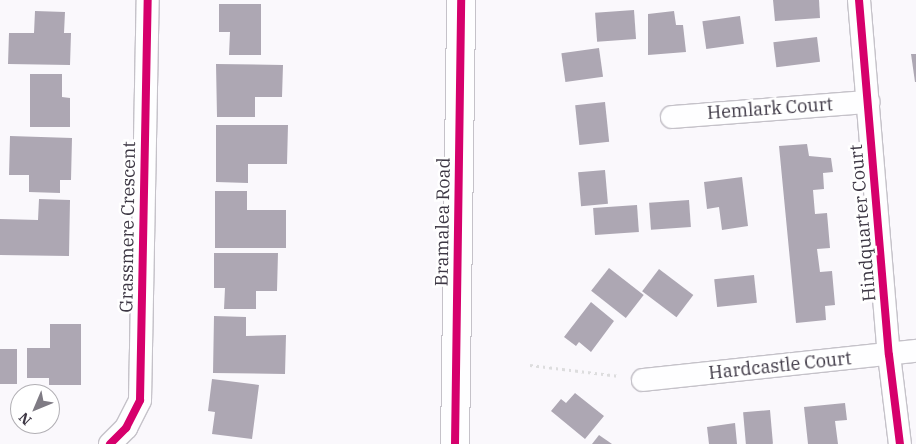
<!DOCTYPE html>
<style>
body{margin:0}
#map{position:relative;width:916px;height:444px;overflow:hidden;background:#faf8fc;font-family:"IBM Plex Serif",serif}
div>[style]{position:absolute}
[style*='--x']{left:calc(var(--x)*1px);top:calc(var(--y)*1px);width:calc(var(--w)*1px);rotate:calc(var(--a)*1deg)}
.building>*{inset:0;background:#ada7b3;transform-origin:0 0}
.path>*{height:3px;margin-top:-1.5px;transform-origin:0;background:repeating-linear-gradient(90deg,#ddddde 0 2.5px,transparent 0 6.5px)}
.roads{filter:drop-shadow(1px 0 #c5c2c9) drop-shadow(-1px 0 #c5c2c9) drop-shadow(0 1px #c5c2c9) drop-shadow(0 -1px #c5c2c9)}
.street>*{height:22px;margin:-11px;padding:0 11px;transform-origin:11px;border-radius:11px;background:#fefeff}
.secondary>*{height:28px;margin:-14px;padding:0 14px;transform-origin:14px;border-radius:14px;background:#fefeff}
.cycleway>*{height:8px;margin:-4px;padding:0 4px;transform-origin:4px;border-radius:4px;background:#d6006c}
span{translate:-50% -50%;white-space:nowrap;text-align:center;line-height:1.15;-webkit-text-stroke:5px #fff;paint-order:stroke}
.street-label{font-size:18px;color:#3d3744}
.north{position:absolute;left:10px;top:384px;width:50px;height:50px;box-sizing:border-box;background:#fff;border:1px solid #b1afb4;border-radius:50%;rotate:225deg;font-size:14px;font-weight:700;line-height:20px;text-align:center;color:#3d3744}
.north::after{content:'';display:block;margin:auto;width:18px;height:22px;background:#7f7b84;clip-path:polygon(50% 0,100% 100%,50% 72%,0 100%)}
</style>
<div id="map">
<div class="building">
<div style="clip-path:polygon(773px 0,819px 0,820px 18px,775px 21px)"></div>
<div style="clip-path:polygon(219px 4px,261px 4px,261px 55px,229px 55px,230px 32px,219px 32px)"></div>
<div style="left:634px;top:10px;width:29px;height:39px;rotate:86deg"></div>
<div style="clip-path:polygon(35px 11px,65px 12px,64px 33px,71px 33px,70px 65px,8px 64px,9px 33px,34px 33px)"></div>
<div style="clip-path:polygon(674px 11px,676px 25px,683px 25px,686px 52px,648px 55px,648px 14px)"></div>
<div style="left:740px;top:16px;width:28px;height:38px;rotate:82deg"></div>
<div style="left:817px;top:37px;width:25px;height:44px;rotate:83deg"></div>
<div style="left:599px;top:48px;width:29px;height:38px;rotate:82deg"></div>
<div style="clip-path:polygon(911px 54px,916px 54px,916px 82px,915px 82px)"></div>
<div style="clip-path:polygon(216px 64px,283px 65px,282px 97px,255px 97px,255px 117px,217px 117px)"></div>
<div style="clip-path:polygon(30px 74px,62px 74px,62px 97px,70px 98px,70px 127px,30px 127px)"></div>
<div style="left:605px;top:102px;width:40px;height:30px;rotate:84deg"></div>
<div style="clip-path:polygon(216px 125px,288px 125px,287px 164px,248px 164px,248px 183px,216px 182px)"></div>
<div style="clip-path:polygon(10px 136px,72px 138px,71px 180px,60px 180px,60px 193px,29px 192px,29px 175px,9px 175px)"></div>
<div style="clip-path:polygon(807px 144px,809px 156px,831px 158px,833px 172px,823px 173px,824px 189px,813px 190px,815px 214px,827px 213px,830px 248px,817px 249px,820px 272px,832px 271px,835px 305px,825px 306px,826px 320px,796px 323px,779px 146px)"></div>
<div style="left:605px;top:170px;width:34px;height:27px;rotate:85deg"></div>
<div style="clip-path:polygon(742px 177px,748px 226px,722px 230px,719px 207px,707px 209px,704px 182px)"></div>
<div style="clip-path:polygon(215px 191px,247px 191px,247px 210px,286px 210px,286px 248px,215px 248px)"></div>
<div style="clip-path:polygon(39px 199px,70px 200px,69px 256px,0 255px,0 219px,38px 220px)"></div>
<div style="left:689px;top:200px;width:27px;height:40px;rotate:86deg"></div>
<div style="left:637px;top:205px;width:27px;height:44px;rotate:86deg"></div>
<div style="clip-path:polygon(214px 253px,278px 253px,277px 291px,256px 291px,256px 309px,224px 309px,225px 288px,214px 288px)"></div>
<div style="left:609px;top:268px;width:44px;height:29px;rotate:38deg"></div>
<div style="left:659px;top:269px;width:43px;height:28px;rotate:37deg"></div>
<div style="left:754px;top:275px;width:28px;height:40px;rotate:84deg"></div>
<div style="clip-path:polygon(591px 302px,614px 321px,591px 352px,579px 342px,576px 346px,564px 337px)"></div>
<div style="clip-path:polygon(214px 316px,246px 317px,246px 336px,286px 335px,285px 374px,213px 373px)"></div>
<div style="clip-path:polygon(50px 324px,81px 324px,81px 385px,49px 385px,49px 378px,27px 378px,27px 348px,50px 348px)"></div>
<div style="left:0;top:349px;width:17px;height:35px"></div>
<div style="clip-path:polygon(212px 379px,259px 385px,252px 439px,212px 434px,215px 412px,208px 411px)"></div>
<div style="clip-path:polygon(575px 393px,604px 416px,585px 439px,551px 411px,561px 399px,566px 403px)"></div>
<div style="clip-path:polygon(845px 403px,847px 420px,835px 421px,838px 444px,808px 444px,804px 407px)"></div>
<div style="left:770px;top:410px;width:34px;height:27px;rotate:85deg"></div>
<div style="clip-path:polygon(735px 423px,737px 444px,709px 444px,707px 427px)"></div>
<div style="clip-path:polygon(599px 435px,612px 444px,592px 444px)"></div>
</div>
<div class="path">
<div style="--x:530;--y:365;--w:90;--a:7"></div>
</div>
<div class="roads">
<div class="street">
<div style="--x:859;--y:0;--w:356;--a:85.2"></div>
<div style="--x:889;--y:355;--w:90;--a:83"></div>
<div style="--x:672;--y:117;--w:197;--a:-4.4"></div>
<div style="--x:643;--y:380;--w:275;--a:-6.1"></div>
<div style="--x:110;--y:444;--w:23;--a:-45"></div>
<div style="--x:126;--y:428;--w:31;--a:-63"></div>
<div style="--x:140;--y:400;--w:400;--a:-88.9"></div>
</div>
<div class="secondary">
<div style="--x:455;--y:444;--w:444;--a:-89.2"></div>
</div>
</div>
<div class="cycleway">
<div style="--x:859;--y:0;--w:356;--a:85.2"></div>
<div style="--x:889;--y:355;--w:90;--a:83"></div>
<div style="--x:110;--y:444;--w:23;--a:-45"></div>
<div style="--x:126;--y:428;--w:31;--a:-63"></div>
<div style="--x:140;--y:400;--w:400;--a:-88.9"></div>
<div style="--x:455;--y:444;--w:444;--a:-89.2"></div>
</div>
<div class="street-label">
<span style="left:770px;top:109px;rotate:-4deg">Hemlark Court</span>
<span style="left:443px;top:222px;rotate:-89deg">Bramalea Road</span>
<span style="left:863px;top:223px;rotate:-95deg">Hindquarter Court</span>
<span style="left:128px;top:227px;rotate:-89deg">Grassmere Crescent</span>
<span style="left:780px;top:366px;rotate:-6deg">Hardcastle Court</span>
</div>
<div class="north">N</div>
</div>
